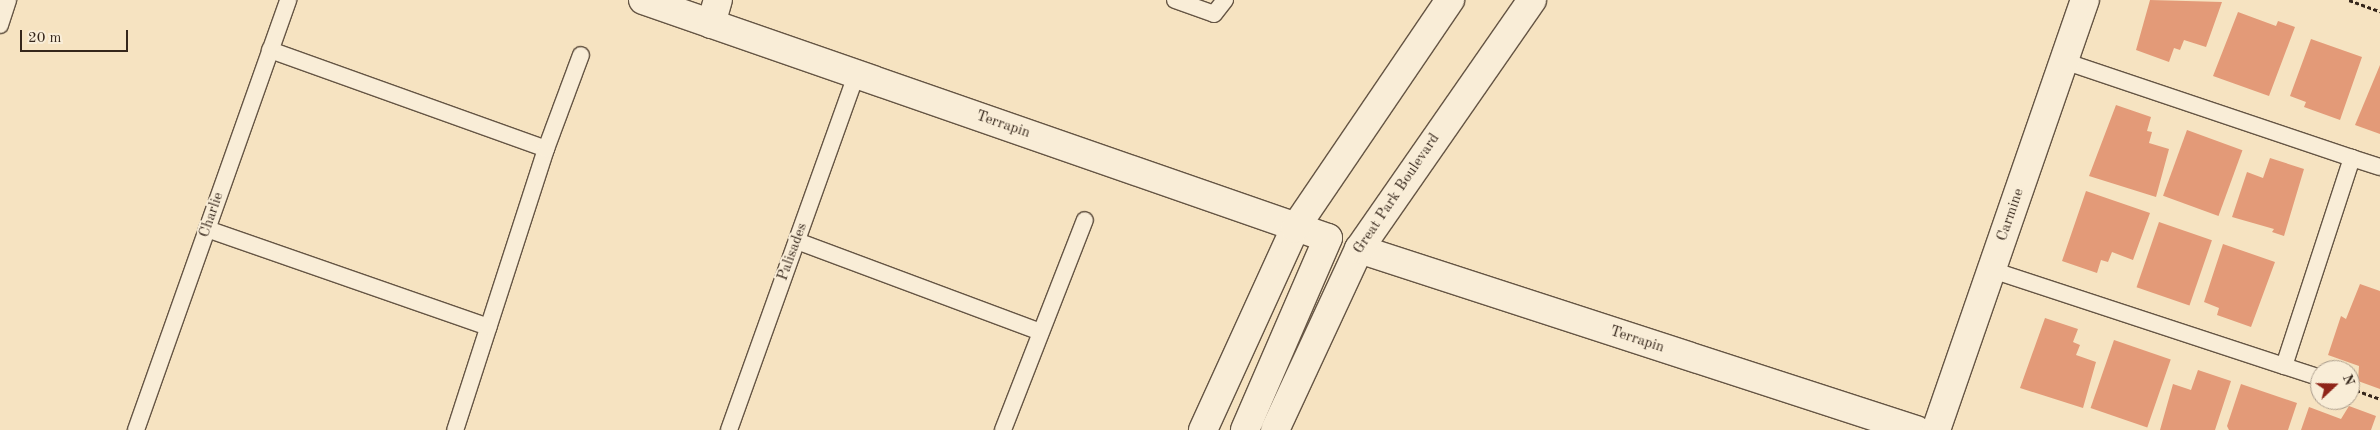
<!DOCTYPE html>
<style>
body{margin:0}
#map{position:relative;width:2380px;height:430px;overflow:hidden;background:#f6e3c1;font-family:"Old Standard TT",serif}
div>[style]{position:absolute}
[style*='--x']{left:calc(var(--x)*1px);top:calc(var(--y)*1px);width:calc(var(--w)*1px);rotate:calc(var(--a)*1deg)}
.building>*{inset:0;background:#e39a78;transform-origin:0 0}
.path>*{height:3px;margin-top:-1.5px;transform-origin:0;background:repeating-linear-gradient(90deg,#35261b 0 4px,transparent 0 6.5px)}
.roads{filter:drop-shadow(1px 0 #655544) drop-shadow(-1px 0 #655544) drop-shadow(0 1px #655544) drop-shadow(0 -1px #655544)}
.lane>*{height:16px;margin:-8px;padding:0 8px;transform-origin:8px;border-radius:8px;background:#f9edd7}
.street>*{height:28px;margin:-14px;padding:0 14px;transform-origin:14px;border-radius:14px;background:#f9edd7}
.secondary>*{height:28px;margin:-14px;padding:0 14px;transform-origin:14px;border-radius:14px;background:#f9edd7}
span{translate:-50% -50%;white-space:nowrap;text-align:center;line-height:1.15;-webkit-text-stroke:4px #f9edd7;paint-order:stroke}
.street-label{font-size:15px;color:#35261b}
.north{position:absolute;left:2310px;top:360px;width:50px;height:50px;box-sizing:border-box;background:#f9edd7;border:1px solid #ab9d8c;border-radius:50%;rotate:69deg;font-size:14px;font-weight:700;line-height:20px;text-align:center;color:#35261b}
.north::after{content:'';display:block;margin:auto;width:18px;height:22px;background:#8f2418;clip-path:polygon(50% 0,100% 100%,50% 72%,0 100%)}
.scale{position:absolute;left:20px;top:30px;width:108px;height:22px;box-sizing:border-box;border:2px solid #35261b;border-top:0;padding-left:6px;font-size:15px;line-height:18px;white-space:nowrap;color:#35261b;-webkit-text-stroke:4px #f9edd7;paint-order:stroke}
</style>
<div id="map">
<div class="building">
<div style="clip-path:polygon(2150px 0,2222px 2px,2206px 47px,2184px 40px,2180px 50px,2174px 48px,2169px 62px,2136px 50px)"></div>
<div style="clip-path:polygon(2238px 12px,2276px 26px,2278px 21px,2295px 27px,2269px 96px,2213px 76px)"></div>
<div style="clip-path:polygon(2311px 39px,2362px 57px,2340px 120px,2304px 107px,2306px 102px,2290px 96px)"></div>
<div style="clip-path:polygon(2380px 65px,2380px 134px,2355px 125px)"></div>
<div style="clip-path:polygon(2116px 105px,2151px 117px,2147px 131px,2152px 132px,2149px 143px,2169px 149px,2156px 197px,2089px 176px)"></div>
<div style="left:2187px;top:130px;width:59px;height:70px;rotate:20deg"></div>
<div style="clip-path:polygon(2270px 158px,2304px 169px,2284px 236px,2272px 232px,2274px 229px,2232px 217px,2247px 172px,2263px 178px)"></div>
<div style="clip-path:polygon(2086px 191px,2150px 213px,2133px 260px,2112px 252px,2108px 262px,2101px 260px,2097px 273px,2062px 261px)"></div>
<div style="left:2159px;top:222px;width:56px;height:69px;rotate:19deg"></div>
<div style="clip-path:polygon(2223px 244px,2275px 262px,2251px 327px,2217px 315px,2219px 308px,2204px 302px)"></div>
<div style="clip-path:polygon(2360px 284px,2380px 291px,2380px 389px,2358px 381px,2359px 366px,2328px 355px,2341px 316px,2346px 319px)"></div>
<div style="clip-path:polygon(2045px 318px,2078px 329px,2073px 342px,2080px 345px,2076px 355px,2096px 362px,2083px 408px,2020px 388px)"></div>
<div style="left:2114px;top:340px;width:60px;height:72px;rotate:19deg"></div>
<div style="clip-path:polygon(2198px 370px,2231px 381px,2215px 430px,2160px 430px,2173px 384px,2191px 390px)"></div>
<div style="clip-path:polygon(2241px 384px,2297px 403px,2288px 430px,2229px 430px,2227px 426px)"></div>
<div style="clip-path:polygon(2349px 406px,2376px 416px,2371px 430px,2301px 430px,2309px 407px,2341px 419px)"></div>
</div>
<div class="path">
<div style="--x:2349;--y:0;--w:33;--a:20"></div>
<div style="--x:2350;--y:388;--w:32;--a:20"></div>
</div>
<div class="roads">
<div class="lane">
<div style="--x:1175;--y:0;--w:41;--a:19.7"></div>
<div style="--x:1214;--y:14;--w:18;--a:-52"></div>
<div style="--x:0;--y:25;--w:26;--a:-72"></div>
<div style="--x:270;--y:50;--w:293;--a:19.7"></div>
<div style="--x:546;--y:149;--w:295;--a:107.9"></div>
<div style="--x:546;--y:149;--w:100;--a:-69.6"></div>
<div style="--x:2352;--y:158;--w:29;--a:18"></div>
<div style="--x:207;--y:229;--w:298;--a:19.2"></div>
<div style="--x:797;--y:241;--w:260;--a:20.5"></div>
<div style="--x:1992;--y:270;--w:307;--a:18.2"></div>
<div style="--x:2284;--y:366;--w:219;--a:-71.9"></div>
<div style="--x:2352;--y:158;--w:304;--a:-161.4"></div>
<div style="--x:2284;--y:366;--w:38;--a:18"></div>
<div style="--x:136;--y:430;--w:456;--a:-70.5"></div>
<div style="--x:729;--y:430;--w:379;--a:-70.3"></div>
<div style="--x:1003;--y:430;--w:225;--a:-68.7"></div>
</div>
<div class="street">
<div style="--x:643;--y:0;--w:725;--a:19.16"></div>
<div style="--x:1328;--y:238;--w:209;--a:113.4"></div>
<div style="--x:711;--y:24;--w:25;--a:-74"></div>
<div style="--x:1359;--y:249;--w:586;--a:18"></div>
<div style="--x:1936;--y:430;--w:455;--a:-70.9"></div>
</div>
<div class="secondary">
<div style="--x:1203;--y:430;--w:222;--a:-65.5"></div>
<div style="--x:1295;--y:228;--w:276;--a:-55.8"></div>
<div style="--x:1275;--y:430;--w:200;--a:-65.1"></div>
<div style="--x:1359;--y:249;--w:303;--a:-55.2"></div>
</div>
</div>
<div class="street-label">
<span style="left:1003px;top:125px;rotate:19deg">Terrapin</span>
<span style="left:1397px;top:194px;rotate:-56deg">Great Park Boulevard</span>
<span style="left:212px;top:215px;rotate:-71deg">Charlie</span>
<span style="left:2011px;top:215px;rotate:-71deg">Carmine</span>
<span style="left:793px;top:252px;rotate:-70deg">Palisades</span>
<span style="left:1637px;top:340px;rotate:18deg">Terrapin</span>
</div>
<div class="north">N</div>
<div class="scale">20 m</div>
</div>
